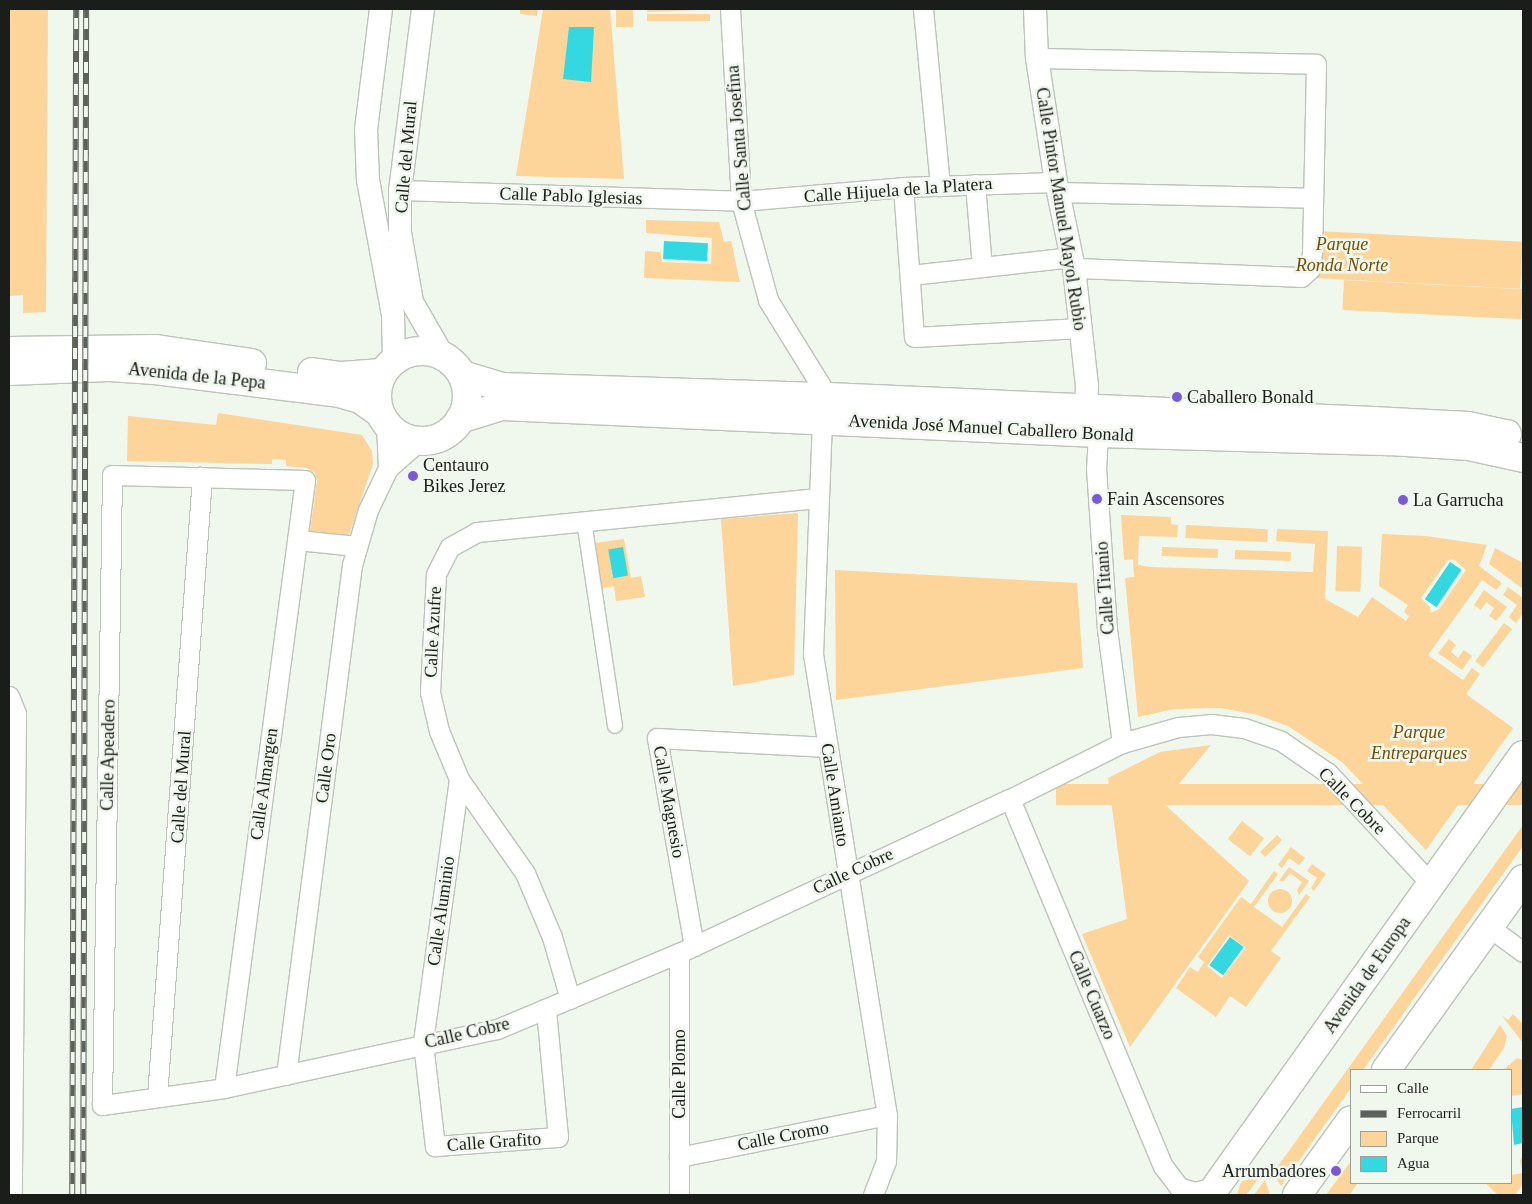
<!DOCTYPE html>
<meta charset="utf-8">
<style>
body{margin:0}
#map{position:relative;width:1532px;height:1204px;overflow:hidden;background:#f0f7ed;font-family:Georgia,serif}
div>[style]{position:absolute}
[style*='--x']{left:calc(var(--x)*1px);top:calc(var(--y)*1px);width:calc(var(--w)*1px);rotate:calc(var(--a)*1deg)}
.green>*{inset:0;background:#fdd49a;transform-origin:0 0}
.round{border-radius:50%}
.water>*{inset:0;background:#33d8e0;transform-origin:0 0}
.roads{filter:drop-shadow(1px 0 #bcc3ba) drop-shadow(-1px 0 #bcc3ba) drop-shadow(0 1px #bcc3ba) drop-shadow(0 -1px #bcc3ba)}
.pedestrian>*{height:14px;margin:-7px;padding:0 7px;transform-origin:7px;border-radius:7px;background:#fff}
.minor>*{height:19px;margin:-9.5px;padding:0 9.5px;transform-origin:9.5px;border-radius:9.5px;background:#fff}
.tertiary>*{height:22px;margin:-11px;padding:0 11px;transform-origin:11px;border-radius:11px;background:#fff}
.primary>*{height:28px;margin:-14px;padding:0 14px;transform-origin:14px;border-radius:14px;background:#fff}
.primary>.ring{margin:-14px;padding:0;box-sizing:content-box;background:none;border:28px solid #fff;border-radius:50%}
.rail>*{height:5.5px;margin-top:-2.75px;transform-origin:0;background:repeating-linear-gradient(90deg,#f0f7ed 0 11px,#5d615c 0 22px);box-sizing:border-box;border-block:1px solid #5d615c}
.dots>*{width:14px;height:14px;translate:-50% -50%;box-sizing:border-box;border:2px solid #f0f7ed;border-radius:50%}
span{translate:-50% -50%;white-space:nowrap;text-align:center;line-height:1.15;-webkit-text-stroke:5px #f0f7ed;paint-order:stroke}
.street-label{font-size:18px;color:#1b1d1a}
.park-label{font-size:18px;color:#754f02;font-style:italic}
.poi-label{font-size:18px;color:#1b1d1a}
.left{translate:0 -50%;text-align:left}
.right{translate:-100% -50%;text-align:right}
.frame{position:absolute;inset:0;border:10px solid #1b1d1a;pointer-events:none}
.legend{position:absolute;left:1350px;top:1069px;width:162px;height:115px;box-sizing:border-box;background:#f0f7ed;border:1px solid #9ba099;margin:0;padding:6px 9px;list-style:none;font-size:15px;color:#1b1d1a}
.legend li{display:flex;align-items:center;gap:10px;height:25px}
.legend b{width:25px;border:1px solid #9ba099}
</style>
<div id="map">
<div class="green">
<div style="clip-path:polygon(9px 9px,48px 9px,46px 312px,23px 313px,23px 295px,9px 296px)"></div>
<div style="clip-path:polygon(538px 9px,537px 16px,520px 14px,520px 10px)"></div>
<div style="clip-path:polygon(543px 9px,610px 9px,624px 179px,516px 176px)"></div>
<div style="left:616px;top:9px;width:17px;height:18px"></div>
<div style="clip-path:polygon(647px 9px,700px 9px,700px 10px,647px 12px)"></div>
<div style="left:710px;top:14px;width:7px;height:63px;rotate:90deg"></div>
<div style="clip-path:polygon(646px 220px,719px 222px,724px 242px,731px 241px,740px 282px,644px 278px,645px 251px,660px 252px,660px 248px,662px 262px,711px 264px,712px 238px,646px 233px)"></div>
<div style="left:1318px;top:231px;width:205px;height:47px;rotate:3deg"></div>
<div style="left:1344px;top:280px;width:179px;height:30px;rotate:3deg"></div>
<div style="clip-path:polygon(218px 413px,362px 435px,372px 451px,373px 464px,349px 535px,310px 531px,317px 481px,315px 473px,307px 468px,286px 466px,286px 460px,272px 459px,272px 464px,127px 461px,128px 416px,216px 425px)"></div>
<div style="clip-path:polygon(798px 513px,794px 675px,733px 686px,721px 519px)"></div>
<div style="clip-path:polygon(evenodd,1121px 515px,1171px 517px,1171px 524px,1178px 525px,1177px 537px,1139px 536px,1138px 565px,1150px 567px,1313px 572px,1315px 544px,1276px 541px,1277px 529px,1328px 531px,1325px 599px,1358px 617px,1372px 597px,1406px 621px,1409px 616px,1404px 612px,1408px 605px,1379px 586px,1382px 534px,1426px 536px,1487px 545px,1479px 566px,1502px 583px,1496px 590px,1482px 580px,1428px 655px,1463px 680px,1472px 668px,1480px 674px,1466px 694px,1513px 728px,1426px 850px,1342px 762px,1288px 726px,1258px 715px,1221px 708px,1174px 709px,1138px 717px,1125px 578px,1134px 577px,1133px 559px,1124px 560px,1121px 515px,1453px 559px,1466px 570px,1439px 609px,1431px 613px,1430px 607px,1421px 598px,1448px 560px,1453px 559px)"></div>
<div style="left:1186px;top:525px;width:82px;height:13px;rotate:3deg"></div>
<div style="clip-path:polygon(624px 539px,631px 578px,641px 576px,645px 597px,616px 601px,614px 586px,602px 588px,595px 543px)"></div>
<div style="left:1337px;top:546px;width:25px;height:45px;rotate:2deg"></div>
<div style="left:1162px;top:547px;width:56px;height:9px;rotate:2deg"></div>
<div style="clip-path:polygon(1495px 548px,1523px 563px,1523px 589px,1489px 564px)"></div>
<div style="left:1235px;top:550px;width:56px;height:9px;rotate:2deg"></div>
<div style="clip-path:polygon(835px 570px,1077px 583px,1083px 668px,836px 700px)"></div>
<div style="clip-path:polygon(1508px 587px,1523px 598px,1523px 613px,1516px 623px,1509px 617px,1517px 605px,1503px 595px)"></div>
<div style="clip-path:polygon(1484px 590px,1507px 607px,1496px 621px,1489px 616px,1494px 608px,1486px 602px,1481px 610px,1474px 605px)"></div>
<div style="left:1504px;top:623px;width:10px;height:48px;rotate:37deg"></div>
<div style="clip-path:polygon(1449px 639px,1456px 645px,1451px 652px,1458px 658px,1464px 650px,1472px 656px,1462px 670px,1438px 653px)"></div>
<div style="clip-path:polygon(1211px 745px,1163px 803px,1249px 881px,1130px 1047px,1082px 934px,1127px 919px,1108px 778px,1160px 752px)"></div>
<div style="left:1523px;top:784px;width:21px;height:467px;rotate:90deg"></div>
<div style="left:1242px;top:821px;width:28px;height:23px;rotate:38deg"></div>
<div style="clip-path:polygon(1523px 825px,1523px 846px,1363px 1070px,1351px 1070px,1351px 1088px,1281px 1186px,1273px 1173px)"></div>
<div style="left:1277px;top:835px;width:7px;height:24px;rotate:45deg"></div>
<div style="clip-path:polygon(1291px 847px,1305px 858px,1299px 865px,1289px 858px,1282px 868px,1278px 865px)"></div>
<div style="clip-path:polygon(1312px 864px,1326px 874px,1314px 891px,1311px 888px,1317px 878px,1307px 871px)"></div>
<div style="clip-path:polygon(1289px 867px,1309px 881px,1299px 895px,1297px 890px,1302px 882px,1290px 873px,1284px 881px,1279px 881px)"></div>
<div style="clip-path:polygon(evenodd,1274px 871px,1278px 874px,1254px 907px,1282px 927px,1306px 894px,1310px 897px,1271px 951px,1281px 958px,1246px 1007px,1230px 996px,1216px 1017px,1176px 988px,1190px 967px,1198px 972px,1204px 962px,1198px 957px,1241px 897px,1251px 904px,1274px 871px,1229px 935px,1246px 948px,1222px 978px,1207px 966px,1229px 935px)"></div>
<div class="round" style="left:1268px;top:889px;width:24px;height:24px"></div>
<div style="clip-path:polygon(1513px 1014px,1523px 1024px,1523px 1043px,1502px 1016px,1508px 1020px)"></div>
<div style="clip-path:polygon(1500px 1025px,1507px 1036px,1504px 1048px,1489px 1070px,1471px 1070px)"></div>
<div style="clip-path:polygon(1517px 1058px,1523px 1060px,1523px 1094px,1511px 1096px,1511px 1070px,1503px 1070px)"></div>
<div style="clip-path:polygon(1523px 1155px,1523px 1184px,1515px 1195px,1498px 1195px,1485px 1183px,1511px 1183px,1511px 1175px,1523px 1173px,1520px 1161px)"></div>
<div style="clip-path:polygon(1351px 1161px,1351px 1183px,1358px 1183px,1349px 1195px,1326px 1195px)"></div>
<div style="clip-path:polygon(1253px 1177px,1259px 1178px,1246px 1195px,1237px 1195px,1241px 1182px)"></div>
<div style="clip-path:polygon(1265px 1180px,1270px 1195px,1254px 1195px)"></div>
</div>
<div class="water">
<div style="clip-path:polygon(569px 27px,594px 27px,591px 82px,563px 79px)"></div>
<div style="left:664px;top:241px;width:44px;height:18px;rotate:3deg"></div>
<div style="left:623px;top:547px;width:29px;height:15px;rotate:80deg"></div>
<div style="left:1450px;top:562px;width:14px;height:45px;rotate:34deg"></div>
<div style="left:1230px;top:937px;width:17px;height:35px;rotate:36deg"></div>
<div style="clip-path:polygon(1523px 1107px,1523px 1143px,1514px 1145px,1511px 1109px)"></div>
</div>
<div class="roads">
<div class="pedestrian">
<div style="--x:584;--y:521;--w:207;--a:81.4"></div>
</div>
<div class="minor">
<div style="--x:730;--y:9;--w:192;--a:86.7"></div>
<div style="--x:741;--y:201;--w:103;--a:74.7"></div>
<div style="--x:768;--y:300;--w:114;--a:58.3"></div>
<div style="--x:923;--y:9;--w:178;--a:84.5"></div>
<div style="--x:1037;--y:58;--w:279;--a:1.2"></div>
<div style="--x:1316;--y:64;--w:188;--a:91.2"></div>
<div style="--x:1312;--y:252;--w:17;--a:97"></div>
<div style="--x:1310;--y:269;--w:12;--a:138"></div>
<div style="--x:1301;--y:277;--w:227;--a:-177.7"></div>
<div style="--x:975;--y:184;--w:83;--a:85.2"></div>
<div style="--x:903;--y:187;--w:150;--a:85.8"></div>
<div style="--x:914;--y:337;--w:167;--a:-3.1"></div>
<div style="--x:400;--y:190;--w:341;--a:1.8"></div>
<div style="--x:741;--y:201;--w:163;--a:-4.9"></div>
<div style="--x:903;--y:187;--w:153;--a:-1.9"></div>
<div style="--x:1058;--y:192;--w:255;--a:1.3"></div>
<div style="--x:911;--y:275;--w:162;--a:-6.4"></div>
<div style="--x:822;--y:420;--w:234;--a:92.2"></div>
<div style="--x:813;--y:654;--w:467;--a:80.9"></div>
<div style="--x:887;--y:1115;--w:46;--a:91.2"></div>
<div style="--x:886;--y:1161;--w:36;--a:111"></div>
<div style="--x:386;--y:424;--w:44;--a:87.4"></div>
<div style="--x:1098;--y:433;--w:35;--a:93"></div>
<div style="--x:1096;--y:468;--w:161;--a:86.1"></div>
<div style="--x:1107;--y:629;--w:115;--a:82.5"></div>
<div style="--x:297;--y:540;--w:60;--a:5.7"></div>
<div style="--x:9;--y:696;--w:18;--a:68"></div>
<div style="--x:16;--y:713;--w:482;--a:90.5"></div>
<div style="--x:459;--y:779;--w:266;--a:97.8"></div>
<div style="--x:423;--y:1043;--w:104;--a:83.4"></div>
<div style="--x:435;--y:1146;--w:123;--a:-4.2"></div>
<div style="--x:558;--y:1137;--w:129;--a:-95.4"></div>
<div style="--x:1010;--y:799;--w:398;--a:67.4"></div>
<div style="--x:1163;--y:1166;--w:26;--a:53"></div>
<div style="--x:1489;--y:927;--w:42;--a:36.3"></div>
<div style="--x:694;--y:946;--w:211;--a:-100.1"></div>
<div style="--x:657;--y:738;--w:171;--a:3"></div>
<div style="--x:570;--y:999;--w:65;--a:-106.2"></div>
<div style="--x:552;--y:937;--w:69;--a:-112.9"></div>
<div style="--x:525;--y:873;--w:115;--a:-125.1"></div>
<div style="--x:459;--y:779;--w:52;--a:-112.6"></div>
<div style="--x:439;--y:731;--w:40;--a:-103"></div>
<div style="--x:430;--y:692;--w:118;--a:-87.1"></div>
<div style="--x:436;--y:574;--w:30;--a:-63"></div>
<div style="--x:450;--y:547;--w:31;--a:-29"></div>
<div style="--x:477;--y:532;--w:343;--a:-5.7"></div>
<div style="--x:286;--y:1075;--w:514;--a:-82.63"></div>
<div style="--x:352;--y:565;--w:57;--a:-73.8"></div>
<div style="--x:368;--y:510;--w:47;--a:-64.5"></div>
<div style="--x:388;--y:468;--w:41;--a:-41.1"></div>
<div style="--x:224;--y:1088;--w:613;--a:-82.41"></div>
<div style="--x:305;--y:480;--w:193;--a:-178.5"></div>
<div style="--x:112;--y:475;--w:630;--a:90.91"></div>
<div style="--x:102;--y:1105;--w:123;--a:-7.9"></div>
<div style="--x:224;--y:1088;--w:279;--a:-12.2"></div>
<div style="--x:497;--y:1029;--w:197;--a:-22.7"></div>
<div style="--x:679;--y:953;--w:365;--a:-25"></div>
<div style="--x:1010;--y:799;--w:125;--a:-26.6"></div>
<div style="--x:1122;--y:743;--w:58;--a:-15.9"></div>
<div style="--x:1178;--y:727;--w:33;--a:-5"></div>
<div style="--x:1211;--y:724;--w:33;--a:7"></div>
<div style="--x:1244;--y:728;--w:39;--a:19"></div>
<div style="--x:1281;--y:741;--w:57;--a:34.2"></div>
<div style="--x:1328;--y:773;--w:151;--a:47.1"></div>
<div style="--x:157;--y:1097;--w:622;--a:-85.85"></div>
<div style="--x:679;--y:1157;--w:212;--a:-11.4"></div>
<div style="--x:679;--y:1195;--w:242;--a:-90"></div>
<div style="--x:1184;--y:1195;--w:9;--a:-122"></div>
<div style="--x:1179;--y:1187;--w:16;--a:18"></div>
<div style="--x:1194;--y:1192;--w:23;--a:-13"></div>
</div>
<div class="tertiary">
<div style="--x:381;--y:9;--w:121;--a:97.1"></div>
<div style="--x:366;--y:129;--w:51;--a:87.8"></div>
<div style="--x:368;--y:180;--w:137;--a:79.5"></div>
<div style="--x:393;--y:315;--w:45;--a:88.7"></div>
<div style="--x:423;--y:9;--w:182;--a:97.2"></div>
<div style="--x:400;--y:190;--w:43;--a:90"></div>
<div style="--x:400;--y:233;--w:70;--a:80.1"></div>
<div style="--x:412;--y:302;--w:62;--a:60.1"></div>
<div style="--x:1035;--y:9;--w:49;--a:87.7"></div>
<div style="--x:1037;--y:58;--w:125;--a:81.3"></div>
<div style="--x:1056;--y:182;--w:88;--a:78.2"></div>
<div style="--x:1074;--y:268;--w:118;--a:83.7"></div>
<div style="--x:1087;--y:385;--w:25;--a:92"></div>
</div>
<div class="primary">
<div class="ring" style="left:377px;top:351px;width:62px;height:62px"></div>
<div style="--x:9;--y:351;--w:147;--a:-0.8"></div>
<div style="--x:156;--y:349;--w:97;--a:8.3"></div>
<div style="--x:9;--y:371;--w:100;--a:-2.3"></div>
<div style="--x:109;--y:367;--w:46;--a:3.7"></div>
<div style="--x:155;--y:370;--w:185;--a:7.1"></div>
<div style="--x:339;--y:393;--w:22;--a:16"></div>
<div style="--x:360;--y:399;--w:24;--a:35"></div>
<div style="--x:312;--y:372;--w:29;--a:8"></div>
<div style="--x:341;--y:376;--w:41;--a:-4.2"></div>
<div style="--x:462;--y:375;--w:42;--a:16.7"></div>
<div style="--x:502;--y:387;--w:326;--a:1.8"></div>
<div style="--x:828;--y:397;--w:546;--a:2.52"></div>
<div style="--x:1373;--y:421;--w:95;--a:3"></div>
<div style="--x:1468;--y:426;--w:40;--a:12"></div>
<div style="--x:460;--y:419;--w:44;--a:-17.2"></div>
<div style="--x:502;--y:406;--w:597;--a:2.59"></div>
<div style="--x:1098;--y:433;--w:292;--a:1.6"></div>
<div style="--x:1390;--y:441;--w:79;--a:3.6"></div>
<div style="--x:1469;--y:446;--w:55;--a:12.5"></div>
<div style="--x:1386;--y:1070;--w:235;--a:-54.3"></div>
<div style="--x:1210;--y:1195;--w:540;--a:-54.57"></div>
<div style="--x:1297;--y:1195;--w:92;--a:-54.2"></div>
</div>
</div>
<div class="rail">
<div style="--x:72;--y:1195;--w:1186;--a:-89.81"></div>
<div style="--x:83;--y:1195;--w:1186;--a:-89.86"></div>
</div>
<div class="dots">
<div style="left:1177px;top:397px;background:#7b5bd5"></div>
<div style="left:413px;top:476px;background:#7b5bd5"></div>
<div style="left:1097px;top:499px;background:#7b5bd5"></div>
<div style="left:1403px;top:500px;background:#7b5bd5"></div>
<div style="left:1336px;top:1171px;background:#7b5bd5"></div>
</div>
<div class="street-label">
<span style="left:739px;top:138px;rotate:-95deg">Calle Santa Josefina</span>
<span style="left:406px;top:157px;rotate:-85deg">Calle del Mural</span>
<span style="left:898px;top:190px;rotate:-4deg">Calle Hijuela de la Platera</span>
<span style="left:571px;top:196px;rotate:2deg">Calle Pablo Iglesias</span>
<span style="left:1061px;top:209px;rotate:81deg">Calle Pintor Manuel Mayol Rubio</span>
<span style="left:197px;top:376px;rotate:6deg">Avenida de la Pepa</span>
<span style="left:991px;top:428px;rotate:3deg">Avenida José Manuel Caballero Bonald</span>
<span style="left:1105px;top:588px;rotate:-94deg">Calle Titanio</span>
<span style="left:433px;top:632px;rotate:-87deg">Calle Azufre</span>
<span style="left:108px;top:755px;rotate:-89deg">Calle Apeadero</span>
<span style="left:326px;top:768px;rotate:-83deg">Calle Oro</span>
<span style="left:264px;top:784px;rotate:-82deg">Calle Almargen</span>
<span style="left:181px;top:787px;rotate:-86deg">Calle del Mural</span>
<span style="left:835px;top:795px;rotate:81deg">Calle Amianto</span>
<span style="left:1352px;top:801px;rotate:45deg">Calle Cobre</span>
<span style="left:669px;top:802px;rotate:80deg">Calle Magnesio</span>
<span style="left:853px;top:871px;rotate:-25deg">Calle Cobre</span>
<span style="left:441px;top:911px;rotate:-82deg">Calle Aluminio</span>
<span style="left:1367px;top:975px;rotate:-55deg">Avenida de Europa</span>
<span style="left:1092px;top:995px;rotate:67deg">Calle Cuarzo</span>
<span style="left:467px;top:1033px;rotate:-13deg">Calle Cobre</span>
<span style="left:679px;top:1074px;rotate:-90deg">Calle Plomo</span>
<span style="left:783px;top:1136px;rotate:-11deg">Calle Cromo</span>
<span style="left:494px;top:1142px;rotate:-4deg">Calle Grafito</span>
</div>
<div class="park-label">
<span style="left:1342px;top:255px">Parque<br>Ronda Norte</span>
<span style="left:1419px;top:743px">Parque<br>Entreparques</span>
</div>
<div class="poi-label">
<span class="left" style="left:1187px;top:397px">Caballero Bonald</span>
<span class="left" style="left:423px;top:476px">Centauro<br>Bikes Jerez</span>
<span class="left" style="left:1107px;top:499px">Fain Ascensores</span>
<span class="left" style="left:1413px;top:500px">La Garrucha</span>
<span class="right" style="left:1326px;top:1171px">Arrumbadores</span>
</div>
<div class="frame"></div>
<ul class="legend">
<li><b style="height:6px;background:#fff"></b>Calle</li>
<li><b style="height:6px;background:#5d615c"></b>Ferrocarril</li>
<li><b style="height:14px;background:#fdd49a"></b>Parque</li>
<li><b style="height:14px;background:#33d8e0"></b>Agua</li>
</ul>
</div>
